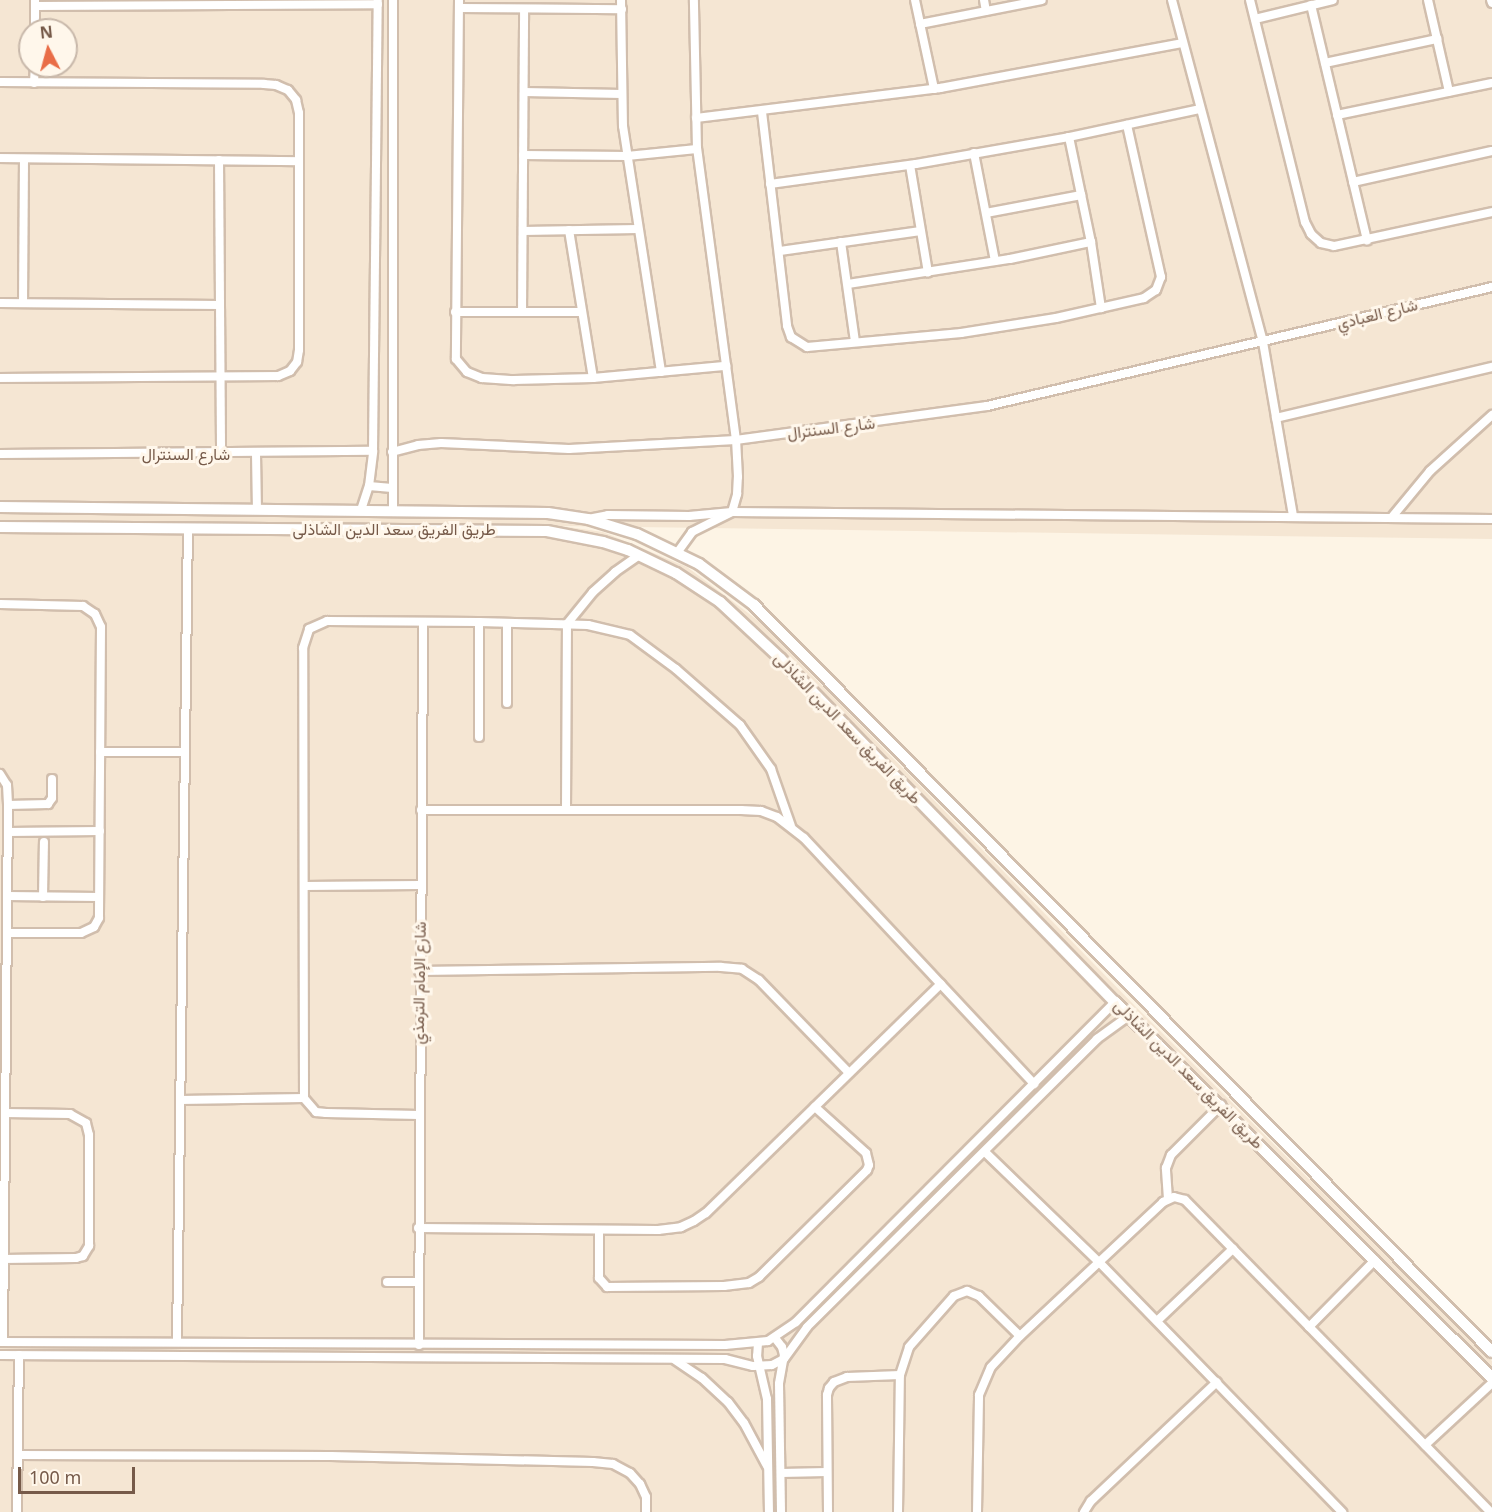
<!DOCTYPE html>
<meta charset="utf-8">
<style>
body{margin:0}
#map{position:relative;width:1492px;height:1512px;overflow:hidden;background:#fdf4e5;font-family:"Noto Sans",Vazirmatn,sans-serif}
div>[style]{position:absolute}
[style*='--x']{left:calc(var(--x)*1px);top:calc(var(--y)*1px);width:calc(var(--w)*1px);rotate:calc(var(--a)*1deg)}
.residential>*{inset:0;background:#f5e6d3}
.roads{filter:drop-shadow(2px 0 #d1bead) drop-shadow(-2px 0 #d1bead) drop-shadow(0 2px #d1bead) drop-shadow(0 -2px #d1bead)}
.street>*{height:8px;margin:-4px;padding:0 4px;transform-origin:4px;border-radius:4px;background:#fff}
.secondary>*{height:10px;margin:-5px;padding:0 5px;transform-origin:5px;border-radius:5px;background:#fff}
span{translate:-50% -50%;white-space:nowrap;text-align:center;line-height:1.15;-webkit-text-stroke:6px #fff7eb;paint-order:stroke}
.street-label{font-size:16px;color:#765a49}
.north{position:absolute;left:18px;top:18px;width:60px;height:60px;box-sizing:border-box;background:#fff7eb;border:2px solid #c8b8aa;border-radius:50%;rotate:354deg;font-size:16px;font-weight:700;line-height:24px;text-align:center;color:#765a49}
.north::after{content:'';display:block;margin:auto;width:21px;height:27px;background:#e96d47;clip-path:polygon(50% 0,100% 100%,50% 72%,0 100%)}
.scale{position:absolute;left:18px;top:1467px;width:117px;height:27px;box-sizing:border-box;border:3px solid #765a49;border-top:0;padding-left:8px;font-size:18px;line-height:21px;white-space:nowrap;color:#765a49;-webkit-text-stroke:4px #fff7eb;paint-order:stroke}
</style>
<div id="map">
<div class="residential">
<div style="clip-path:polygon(evenodd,0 0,1492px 0,1492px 539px,561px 526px,603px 532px,687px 567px,760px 622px,1136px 1007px,1492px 1361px,1492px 1512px,0 1512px,0 0,30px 30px,66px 30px,66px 66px,30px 66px,30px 30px)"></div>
</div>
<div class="roads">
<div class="street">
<div style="--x:393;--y:0;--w:512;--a:90"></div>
<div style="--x:459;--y:0;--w:359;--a:90.5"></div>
<div style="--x:456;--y:359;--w:17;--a:50"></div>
<div style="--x:467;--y:372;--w:16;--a:22"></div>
<div style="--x:482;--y:378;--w:32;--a:4"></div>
<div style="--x:514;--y:380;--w:79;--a:-1.5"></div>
<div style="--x:593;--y:378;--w:134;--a:-5.2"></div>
<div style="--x:621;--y:0;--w:126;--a:89.1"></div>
<div style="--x:623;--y:126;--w:249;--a:81.2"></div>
<div style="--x:915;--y:0;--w:91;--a:77.9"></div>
<div style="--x:984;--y:0;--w:11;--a:80"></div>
<div style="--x:1172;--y:0;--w:354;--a:75.1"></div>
<div style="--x:1263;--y:342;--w:177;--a:80.2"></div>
<div style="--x:1250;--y:0;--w:229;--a:76.1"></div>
<div style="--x:1305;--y:222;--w:13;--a:63"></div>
<div style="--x:1311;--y:234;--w:13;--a:42"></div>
<div style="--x:1321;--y:243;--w:13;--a:13"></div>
<div style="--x:1334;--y:246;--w:162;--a:-12.1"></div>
<div style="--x:1428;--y:0;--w:94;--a:77.1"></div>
<div style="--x:1491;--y:0;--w:3;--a:72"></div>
<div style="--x:1311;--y:5;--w:242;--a:76.6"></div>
<div style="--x:35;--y:6;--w:343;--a:-0.3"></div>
<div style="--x:459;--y:8;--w:163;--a:0.4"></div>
<div style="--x:1255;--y:19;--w:80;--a:-13.7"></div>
<div style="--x:920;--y:24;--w:124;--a:-11.1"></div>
<div style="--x:35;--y:30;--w:30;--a:-90"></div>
<div style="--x:1325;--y:63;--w:115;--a:-12.1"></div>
<div style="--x:0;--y:82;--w:264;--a:0.4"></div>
<div style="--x:264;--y:84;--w:12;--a:5"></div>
<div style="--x:276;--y:85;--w:13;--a:23"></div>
<div style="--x:288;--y:90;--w:13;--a:51"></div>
<div style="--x:296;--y:100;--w:13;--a:77"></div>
<div style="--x:299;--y:113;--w:237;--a:90"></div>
<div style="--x:299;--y:350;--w:12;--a:99"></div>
<div style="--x:297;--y:362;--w:11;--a:128"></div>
<div style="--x:290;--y:371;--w:13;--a:157"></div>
<div style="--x:278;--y:376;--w:278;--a:179.6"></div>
<div style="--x:34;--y:83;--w:17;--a:-87"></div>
<div style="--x:524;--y:92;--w:98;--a:1.2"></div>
<div style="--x:762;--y:112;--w:215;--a:83.3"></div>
<div style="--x:787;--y:326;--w:12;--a:70"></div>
<div style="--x:791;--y:337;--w:19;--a:32"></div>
<div style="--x:807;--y:347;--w:155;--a:-5.2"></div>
<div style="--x:961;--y:333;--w:96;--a:-9"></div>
<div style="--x:1056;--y:318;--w:90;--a:-12.8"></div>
<div style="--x:1144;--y:298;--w:14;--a:-34"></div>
<div style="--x:1156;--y:290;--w:14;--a:-69"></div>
<div style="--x:1161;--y:277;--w:156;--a:-102.6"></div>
<div style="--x:1337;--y:115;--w:158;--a:-11.7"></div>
<div style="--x:696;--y:118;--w:246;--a:-7"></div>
<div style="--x:940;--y:88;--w:246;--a:-10.5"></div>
<div style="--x:1069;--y:137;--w:107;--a:78.2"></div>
<div style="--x:1091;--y:242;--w:67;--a:81.4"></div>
<div style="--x:974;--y:153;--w:110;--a:79"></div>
<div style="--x:523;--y:155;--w:104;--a:0.6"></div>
<div style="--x:627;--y:156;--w:70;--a:-5.7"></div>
<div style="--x:0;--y:158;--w:299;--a:0.6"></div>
<div style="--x:219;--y:160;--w:294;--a:89.6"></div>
<div style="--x:910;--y:165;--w:109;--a:80.5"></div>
<div style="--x:1353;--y:182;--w:142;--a:-12.6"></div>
<div style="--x:770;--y:184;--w:147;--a:-7.8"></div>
<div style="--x:916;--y:164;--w:155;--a:-10"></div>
<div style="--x:1069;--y:137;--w:134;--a:-12.1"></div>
<div style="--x:986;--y:213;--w:97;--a:-10.7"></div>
<div style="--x:569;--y:230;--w:150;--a:80.8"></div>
<div style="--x:523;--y:231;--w:115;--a:-1"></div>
<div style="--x:841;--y:242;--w:101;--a:82"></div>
<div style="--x:780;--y:251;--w:142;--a:-8.1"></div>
<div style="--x:848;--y:284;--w:164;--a:-8.8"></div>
<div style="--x:1010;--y:259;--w:83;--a:-11.9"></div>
<div style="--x:0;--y:303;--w:220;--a:0.5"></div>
<div style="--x:23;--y:303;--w:144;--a:-89.6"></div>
<div style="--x:455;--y:312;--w:127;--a:0"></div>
<div style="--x:522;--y:312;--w:303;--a:-89.6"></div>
<div style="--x:1276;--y:418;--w:222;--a:-13.3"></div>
<div style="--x:392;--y:452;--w:27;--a:-15"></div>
<div style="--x:418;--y:445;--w:23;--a:-5"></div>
<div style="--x:441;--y:443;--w:128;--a:2.7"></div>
<div style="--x:569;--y:449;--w:167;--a:-3.1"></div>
<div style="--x:736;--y:440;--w:253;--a:-7.7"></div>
<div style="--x:987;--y:406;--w:519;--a:-13.26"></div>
<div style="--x:0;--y:454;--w:373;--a:-0.5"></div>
<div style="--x:256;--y:454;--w:55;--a:89"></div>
<div style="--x:369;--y:486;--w:23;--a:5"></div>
<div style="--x:361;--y:510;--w:25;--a:-72"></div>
<div style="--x:369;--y:486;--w:35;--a:-83"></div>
<div style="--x:373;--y:451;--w:451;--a:-89.4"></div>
<div style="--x:1392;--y:517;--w:60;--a:-50.4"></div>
<div style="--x:1430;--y:471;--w:84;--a:-42.1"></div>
<div style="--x:588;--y:519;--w:20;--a:-11"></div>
<div style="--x:608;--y:515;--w:81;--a:0.7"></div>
<div style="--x:689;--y:516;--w:43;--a:-5.3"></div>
<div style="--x:732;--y:512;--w:760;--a:0.53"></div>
<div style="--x:677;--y:553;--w:26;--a:-54"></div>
<div style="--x:692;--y:532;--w:45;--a:-26.6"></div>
<div style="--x:732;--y:512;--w:19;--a:-74"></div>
<div style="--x:737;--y:494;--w:17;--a:-87"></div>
<div style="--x:738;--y:477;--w:37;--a:-93"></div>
<div style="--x:736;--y:440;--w:294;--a:-97.6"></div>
<div style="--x:697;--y:149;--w:149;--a:-91.2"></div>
<div style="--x:0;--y:604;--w:83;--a:1.4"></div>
<div style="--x:83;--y:606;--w:14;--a:34"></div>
<div style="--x:95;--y:614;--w:14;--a:65"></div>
<div style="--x:101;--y:627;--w:291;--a:90.4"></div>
<div style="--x:99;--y:918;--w:10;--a:119"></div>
<div style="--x:94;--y:927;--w:14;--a:155"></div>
<div style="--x:81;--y:933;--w:74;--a:180"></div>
<div style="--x:479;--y:622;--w:115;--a:90"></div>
<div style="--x:507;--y:703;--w:80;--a:-90"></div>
<div style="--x:100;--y:752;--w:84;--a:0"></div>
<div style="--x:0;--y:774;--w:13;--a:58"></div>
<div style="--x:7;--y:785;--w:20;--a:87"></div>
<div style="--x:8;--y:805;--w:537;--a:90.53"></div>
<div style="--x:8;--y:805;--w:40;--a:-1.4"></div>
<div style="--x:48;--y:804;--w:7;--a:-56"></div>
<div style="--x:52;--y:798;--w:19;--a:-90"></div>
<div style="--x:421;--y:810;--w:320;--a:0"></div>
<div style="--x:741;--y:810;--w:20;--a:3"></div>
<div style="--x:761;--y:811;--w:17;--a:21"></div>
<div style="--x:777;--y:817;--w:34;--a:38"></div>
<div style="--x:804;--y:838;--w:337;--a:46.9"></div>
<div style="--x:566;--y:810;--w:186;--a:-89.7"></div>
<div style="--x:567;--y:624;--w:41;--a:-50.9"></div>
<div style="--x:593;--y:592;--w:30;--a:-42"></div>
<div style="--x:615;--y:572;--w:29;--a:-35"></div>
<div style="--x:8;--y:832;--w:92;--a:-0.6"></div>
<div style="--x:304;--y:886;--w:116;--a:-0.5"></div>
<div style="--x:7;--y:896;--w:92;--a:0.6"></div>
<div style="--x:43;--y:897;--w:55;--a:-89"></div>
<div style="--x:419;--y:971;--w:302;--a:-0.8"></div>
<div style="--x:721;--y:967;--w:21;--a:5"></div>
<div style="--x:742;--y:969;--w:20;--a:33"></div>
<div style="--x:759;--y:980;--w:129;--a:45.9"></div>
<div style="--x:180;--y:1100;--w:124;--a:-0.9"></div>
<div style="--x:419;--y:1115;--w:93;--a:-178.8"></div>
<div style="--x:326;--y:1113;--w:10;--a:-174"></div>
<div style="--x:316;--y:1112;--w:18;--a:-131"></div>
<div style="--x:304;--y:1098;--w:450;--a:-90.1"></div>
<div style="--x:303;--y:648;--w:20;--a:-72"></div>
<div style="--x:309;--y:629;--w:20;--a:-24"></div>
<div style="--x:327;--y:621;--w:152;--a:0.4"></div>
<div style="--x:479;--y:622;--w:109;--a:1.6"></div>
<div style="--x:588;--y:625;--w:43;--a:13.4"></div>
<div style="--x:630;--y:635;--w:57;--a:36.5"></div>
<div style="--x:676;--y:669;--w:85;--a:41.2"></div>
<div style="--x:740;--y:725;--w:54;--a:54.8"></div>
<div style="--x:771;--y:769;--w:60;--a:70.7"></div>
<div style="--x:985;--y:1152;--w:158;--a:44"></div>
<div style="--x:1099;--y:1262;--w:349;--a:45.8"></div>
<div style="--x:1168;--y:1199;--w:31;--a:-94"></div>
<div style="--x:1166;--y:1168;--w:14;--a:-69"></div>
<div style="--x:1171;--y:1155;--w:71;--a:-45"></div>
<div style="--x:418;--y:1228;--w:240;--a:0.5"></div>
<div style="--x:658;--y:1230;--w:23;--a:-7"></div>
<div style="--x:681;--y:1227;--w:14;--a:-25"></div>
<div style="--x:694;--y:1221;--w:14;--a:-34"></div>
<div style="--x:706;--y:1213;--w:328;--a:-44.3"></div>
<div style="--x:599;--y:1230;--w:48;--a:90"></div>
<div style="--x:599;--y:1278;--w:12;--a:48"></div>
<div style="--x:607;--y:1287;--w:117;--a:-0.5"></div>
<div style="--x:724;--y:1286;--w:25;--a:-7"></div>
<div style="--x:749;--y:1283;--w:12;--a:-31"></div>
<div style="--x:759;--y:1277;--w:152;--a:-44.7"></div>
<div style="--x:867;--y:1170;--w:5;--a:-68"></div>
<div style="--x:869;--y:1165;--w:12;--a:-104"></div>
<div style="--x:866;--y:1153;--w:69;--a:-138"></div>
<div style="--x:3;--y:1259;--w:73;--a:-0.8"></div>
<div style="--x:76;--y:1258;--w:7;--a:-16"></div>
<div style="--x:83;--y:1256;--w:12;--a:-59"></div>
<div style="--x:89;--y:1246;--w:111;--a:-90"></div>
<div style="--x:89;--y:1135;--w:12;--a:-104"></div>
<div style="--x:86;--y:1123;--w:18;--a:-151"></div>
<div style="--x:70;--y:1114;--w:65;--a:-179.1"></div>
<div style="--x:387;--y:1282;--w:31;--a:0"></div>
<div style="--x:1157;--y:1321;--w:105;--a:-43.5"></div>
<div style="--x:1309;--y:1327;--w:94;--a:-45.4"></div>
<div style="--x:775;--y:1338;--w:11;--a:52"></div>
<div style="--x:782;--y:1347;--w:8;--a:76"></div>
<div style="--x:784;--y:1355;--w:29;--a:100"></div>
<div style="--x:779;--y:1384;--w:128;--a:89.1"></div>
<div style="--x:0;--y:1342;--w:725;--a:0.24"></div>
<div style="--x:725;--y:1345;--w:43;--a:-5.3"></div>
<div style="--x:768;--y:1341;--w:34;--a:-34"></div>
<div style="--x:796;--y:1322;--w:452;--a:-45.1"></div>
<div style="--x:177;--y:1342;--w:814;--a:-89.23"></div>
<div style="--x:758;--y:1343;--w:13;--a:94"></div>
<div style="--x:757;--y:1356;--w:44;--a:76.9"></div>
<div style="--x:767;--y:1399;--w:113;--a:89"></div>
<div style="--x:419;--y:1345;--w:723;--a:-89.68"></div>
<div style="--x:0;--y:1355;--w:725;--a:0.32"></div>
<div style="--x:725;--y:1359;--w:29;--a:14"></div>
<div style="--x:753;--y:1366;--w:19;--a:-3"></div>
<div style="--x:772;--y:1365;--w:13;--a:-27"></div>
<div style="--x:784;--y:1359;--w:39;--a:-54"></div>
<div style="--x:807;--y:1327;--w:409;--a:-44.8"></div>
<div style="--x:1097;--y:1039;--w:41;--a:-36"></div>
<div style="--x:675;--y:1360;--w:32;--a:34"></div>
<div style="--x:702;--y:1378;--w:35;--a:43"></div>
<div style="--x:728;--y:1402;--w:26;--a:53"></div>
<div style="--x:744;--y:1423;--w:49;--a:61.9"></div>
<div style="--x:1425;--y:1445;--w:91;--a:-42.8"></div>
<div style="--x:18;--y:1455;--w:313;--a:0.2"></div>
<div style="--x:331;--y:1456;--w:262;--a:1.3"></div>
<div style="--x:593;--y:1462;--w:20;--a:6"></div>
<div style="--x:613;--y:1464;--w:19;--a:28"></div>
<div style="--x:630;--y:1473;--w:15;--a:48"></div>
<div style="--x:640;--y:1484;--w:14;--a:65"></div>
<div style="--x:646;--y:1497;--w:15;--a:90"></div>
<div style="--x:781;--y:1473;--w:46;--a:-1.2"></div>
<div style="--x:17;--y:1512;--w:157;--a:-89.3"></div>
<div style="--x:828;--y:1512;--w:117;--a:-90.5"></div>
<div style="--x:827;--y:1395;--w:7;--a:-74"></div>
<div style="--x:829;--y:1388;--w:8;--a:-50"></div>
<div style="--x:834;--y:1382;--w:14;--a:-21"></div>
<div style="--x:847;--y:1377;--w:53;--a:-2.2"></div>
<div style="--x:898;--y:1512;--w:137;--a:-89.2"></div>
<div style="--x:900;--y:1375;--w:29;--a:-72"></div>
<div style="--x:909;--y:1347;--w:68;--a:-48.6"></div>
<div style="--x:954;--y:1296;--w:14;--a:-21"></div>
<div style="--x:967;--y:1291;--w:13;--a:23"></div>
<div style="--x:979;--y:1296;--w:57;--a:44.3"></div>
<div style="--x:977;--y:1512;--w:117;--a:-89"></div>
<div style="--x:979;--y:1395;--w:30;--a:-67"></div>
<div style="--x:991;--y:1367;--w:42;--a:-46.9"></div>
<div style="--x:1020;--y:1336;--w:196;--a:-43.1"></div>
<div style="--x:1163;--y:1202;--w:12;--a:-24"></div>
<div style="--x:1174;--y:1197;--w:11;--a:15"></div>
<div style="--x:1185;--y:1200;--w:437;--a:45.6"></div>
<div style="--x:1084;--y:1512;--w:13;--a:-58"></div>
<div style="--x:1091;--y:1501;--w:173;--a:-43.4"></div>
</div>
<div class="secondary">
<div style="--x:0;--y:507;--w:548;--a:0.63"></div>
<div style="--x:548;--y:513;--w:40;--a:8.5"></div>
<div style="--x:588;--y:519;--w:51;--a:17"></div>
<div style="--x:637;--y:534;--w:69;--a:25.8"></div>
<div style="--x:699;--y:564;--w:69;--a:36.7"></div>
<div style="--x:754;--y:605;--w:1050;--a:45.35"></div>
<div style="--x:0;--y:527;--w:547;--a:0.42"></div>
<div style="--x:547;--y:531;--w:57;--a:11.1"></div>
<div style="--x:603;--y:542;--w:26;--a:18"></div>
<div style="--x:628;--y:550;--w:53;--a:25.6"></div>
<div style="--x:676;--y:573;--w:53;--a:33.4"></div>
<div style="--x:720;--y:602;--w:83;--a:43.1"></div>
<div style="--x:781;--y:659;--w:479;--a:45.8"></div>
<div style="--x:1115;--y:1002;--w:532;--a:44.92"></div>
</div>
</div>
<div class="street-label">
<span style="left:1377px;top:314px;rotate:-14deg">شارع العبادي</span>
<span style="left:831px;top:428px;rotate:-7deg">شارع السنترال</span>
<span style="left:186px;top:454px">شارع السنترال</span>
<span style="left:394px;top:529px">طريق الفريق سعد الدين الشاذلى</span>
<span style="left:848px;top:728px;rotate:46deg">طريق الفريق سعد الدين الشاذلى</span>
<span style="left:419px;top:983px;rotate:-89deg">شارع الإمام الترمذي</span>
<span style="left:1189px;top:1074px;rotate:45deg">طريق الفريق سعد الدين الشاذلى</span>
</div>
<div class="north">N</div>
<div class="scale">100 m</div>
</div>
